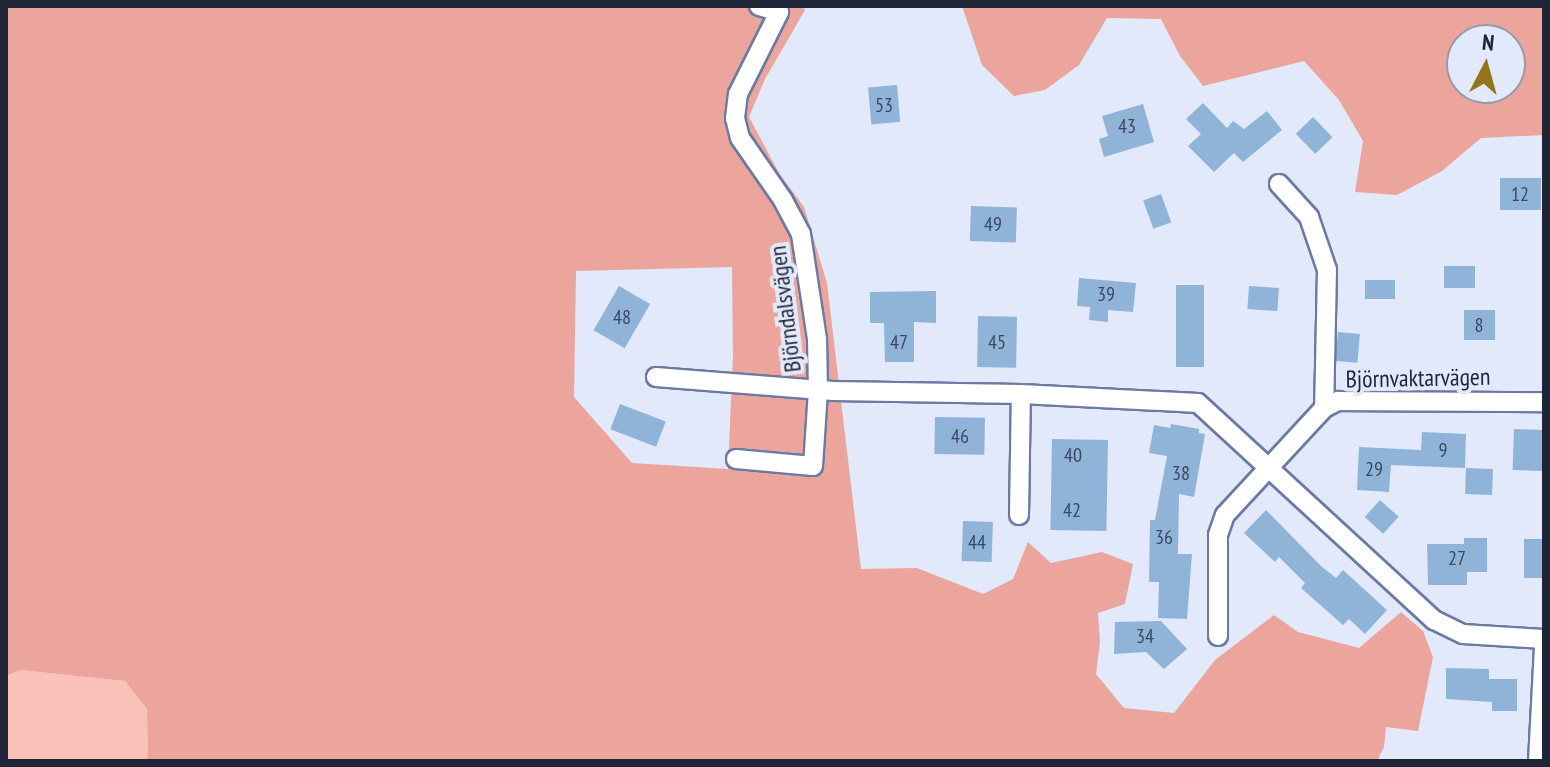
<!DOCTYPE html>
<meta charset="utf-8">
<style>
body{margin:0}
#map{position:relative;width:1550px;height:767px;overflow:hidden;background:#e1e9fb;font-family:"PT Sans Narrow",sans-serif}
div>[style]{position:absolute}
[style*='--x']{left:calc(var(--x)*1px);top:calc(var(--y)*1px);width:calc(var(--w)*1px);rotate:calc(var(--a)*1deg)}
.green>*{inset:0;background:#fac1b9}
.forest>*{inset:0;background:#eba59c}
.building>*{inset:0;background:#8fb4d8;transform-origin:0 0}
.roads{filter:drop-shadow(2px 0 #6a7aa3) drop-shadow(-2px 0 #6a7aa3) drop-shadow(0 2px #6a7aa3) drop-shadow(0 -2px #6a7aa3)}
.street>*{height:18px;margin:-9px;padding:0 9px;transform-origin:9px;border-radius:9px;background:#fff}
span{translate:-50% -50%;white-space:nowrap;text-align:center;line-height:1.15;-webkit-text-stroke:8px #e1e9fb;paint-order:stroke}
.number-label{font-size:20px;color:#3b495e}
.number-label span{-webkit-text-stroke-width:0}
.street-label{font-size:24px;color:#1f2536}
.frame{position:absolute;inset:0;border:8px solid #1f2536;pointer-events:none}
.north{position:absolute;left:1446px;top:24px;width:80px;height:80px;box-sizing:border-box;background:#e1e9fb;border:2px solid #939bac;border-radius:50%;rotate:6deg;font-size:22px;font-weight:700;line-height:32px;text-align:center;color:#1f2536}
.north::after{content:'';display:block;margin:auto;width:28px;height:36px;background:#93741b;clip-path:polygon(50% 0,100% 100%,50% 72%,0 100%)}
</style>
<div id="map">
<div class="green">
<div style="clip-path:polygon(20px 670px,125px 681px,147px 709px,148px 756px,144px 761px,6px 761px,6px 676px)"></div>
</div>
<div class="forest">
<div style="clip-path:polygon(evenodd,6px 6px,803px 6px,805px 10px,765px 79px,749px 117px,779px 173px,804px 207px,827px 283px,861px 569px,917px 568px,983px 594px,1013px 579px,1028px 542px,1051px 563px,1102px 552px,1133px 564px,1125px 604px,1098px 613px,1100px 642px,1096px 674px,1124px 708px,1174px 713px,1215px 660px,1274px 615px,1298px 632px,1359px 648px,1401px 612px,1423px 631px,1433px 657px,1418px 731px,1386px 727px,1384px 747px,1377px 761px,144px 761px,148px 756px,147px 709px,125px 681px,20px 670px,6px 676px,6px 6px,732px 267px,733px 356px,728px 469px,632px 463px,574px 397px,576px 271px,732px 267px)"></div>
<div style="clip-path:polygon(evenodd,962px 6px,1544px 6px,1544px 135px,1481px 138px,1442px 171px,1397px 195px,1355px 192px,1363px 141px,1339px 100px,1304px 61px,1203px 86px,1180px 56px,1161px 19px,1107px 18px,1079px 65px,1045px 90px,1014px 96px,982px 65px,962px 6px,1462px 40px,1510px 40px,1510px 88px,1462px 88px,1462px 40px)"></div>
</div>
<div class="building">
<div style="left:897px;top:85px;width:37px;height:29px;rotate:85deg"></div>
<div style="clip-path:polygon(1203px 103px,1227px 128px,1233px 121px,1244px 129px,1267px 111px,1282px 130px,1243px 162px,1234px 153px,1214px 172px,1188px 146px,1201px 134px,1186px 119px)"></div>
<div style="clip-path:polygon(1143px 104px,1154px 142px,1104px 157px,1099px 139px,1108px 136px,1102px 116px)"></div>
<div style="left:1313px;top:117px;width:28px;height:24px;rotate:46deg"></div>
<div style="left:1500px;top:178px;width:41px;height:32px"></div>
<div style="left:1161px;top:194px;width:30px;height:19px;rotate:70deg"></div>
<div style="left:971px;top:206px;width:46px;height:35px;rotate:2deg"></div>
<div style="left:1475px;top:266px;width:22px;height:31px;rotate:90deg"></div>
<div style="clip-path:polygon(1079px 278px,1136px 283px,1133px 312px,1108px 310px,1108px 322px,1089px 320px,1090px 307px,1077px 306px)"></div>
<div style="left:1365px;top:280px;width:30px;height:19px"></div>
<div style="left:1176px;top:285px;width:28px;height:82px"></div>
<div style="left:619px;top:286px;width:36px;height:51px;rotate:30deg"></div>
<div style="left:1249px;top:286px;width:30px;height:23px;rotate:4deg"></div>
<div style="clip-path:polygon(936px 291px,936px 323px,914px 322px,914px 362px,885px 362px,884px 323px,870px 323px,870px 292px)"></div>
<div style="left:1464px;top:310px;width:31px;height:30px"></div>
<div style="left:978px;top:316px;width:39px;height:51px;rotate:1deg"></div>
<div style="left:1338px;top:332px;width:22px;height:29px;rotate:5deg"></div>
<div style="left:620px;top:404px;width:49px;height:27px;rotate:21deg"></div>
<div style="left:935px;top:417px;width:50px;height:37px;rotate:1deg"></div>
<div style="clip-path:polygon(1171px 424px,1199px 429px,1199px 433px,1205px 434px,1194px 497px,1179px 494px,1178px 554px,1192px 554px,1187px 619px,1158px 618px,1159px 582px,1149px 582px,1150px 520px,1155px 520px,1167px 456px,1149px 453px,1154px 425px,1170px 428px)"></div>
<div style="left:1514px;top:429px;width:30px;height:41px;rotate:2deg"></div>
<div style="clip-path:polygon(1422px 432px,1466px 434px,1465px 468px,1391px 465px,1389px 492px,1357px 490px,1359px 447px,1421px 450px)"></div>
<div style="left:1052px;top:439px;width:56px;height:91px;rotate:1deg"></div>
<div style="left:1466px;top:468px;width:27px;height:26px;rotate:2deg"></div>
<div style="left:1380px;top:500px;width:25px;height:23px;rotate:42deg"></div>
<div style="clip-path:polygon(1266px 510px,1321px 566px,1336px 578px,1343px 570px,1387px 610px,1365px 634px,1349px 619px,1343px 625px,1301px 588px,1305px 583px,1279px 557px,1275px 562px,1244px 533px)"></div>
<div style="left:963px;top:521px;width:30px;height:40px;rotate:2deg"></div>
<div style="clip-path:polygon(1464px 538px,1487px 538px,1487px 572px,1467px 572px,1467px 585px,1428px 585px,1427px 544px,1464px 544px)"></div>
<div style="left:1524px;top:539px;width:20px;height:39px"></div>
<div style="clip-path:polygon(1161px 621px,1187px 649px,1164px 669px,1146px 652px,1114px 654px,1115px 622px)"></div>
<div style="clip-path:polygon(1446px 668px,1489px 669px,1489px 679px,1517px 679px,1517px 711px,1492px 711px,1492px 702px,1446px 699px)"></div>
</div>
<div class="roads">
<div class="street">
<div style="--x:1279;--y:184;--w:45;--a:47.7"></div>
<div style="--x:1309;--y:217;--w:56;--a:71.2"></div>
<div style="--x:1327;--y:270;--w:138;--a:91.2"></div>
<div style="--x:656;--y:377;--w:178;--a:4.5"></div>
<div style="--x:833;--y:391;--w:188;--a:0.9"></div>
<div style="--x:1021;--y:394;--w:177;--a:2.9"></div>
<div style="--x:1198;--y:403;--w:321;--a:42.6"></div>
<div style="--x:1434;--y:620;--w:32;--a:26"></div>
<div style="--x:1463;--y:634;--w:81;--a:3.5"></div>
<div style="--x:736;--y:459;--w:77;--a:5.2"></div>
<div style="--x:813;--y:466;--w:76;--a:-86.2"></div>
<div style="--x:818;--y:390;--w:51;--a:-91.1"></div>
<div style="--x:817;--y:339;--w:106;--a:-98.7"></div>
<div style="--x:801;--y:234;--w:38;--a:-118"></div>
<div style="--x:783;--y:200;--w:75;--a:-124.7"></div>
<div style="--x:740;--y:138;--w:21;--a:-104"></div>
<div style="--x:735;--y:118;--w:24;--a:-83"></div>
<div style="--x:738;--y:94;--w:92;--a:-63.4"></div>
<div style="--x:779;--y:12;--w:21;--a:-163"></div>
<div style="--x:1019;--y:515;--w:121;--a:-89.1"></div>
<div style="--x:1218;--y:636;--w:101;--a:-90"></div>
<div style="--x:1218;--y:535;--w:21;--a:-71"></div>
<div style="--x:1225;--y:515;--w:146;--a:-47.2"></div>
<div style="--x:1324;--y:408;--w:16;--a:-27"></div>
<div style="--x:1338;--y:401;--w:206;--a:0.3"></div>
<div style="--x:1538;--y:761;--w:116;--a:-87"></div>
</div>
</div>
<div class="number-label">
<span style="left:884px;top:105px">53</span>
<span style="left:1127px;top:126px">43</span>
<span style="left:1520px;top:194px">12</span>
<span style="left:993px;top:224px">49</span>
<span style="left:1106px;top:294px">39</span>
<span style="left:622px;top:317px">48</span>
<span style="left:1479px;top:325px">8</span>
<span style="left:899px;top:342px">47</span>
<span style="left:997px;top:342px">45</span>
<span style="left:960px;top:436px">46</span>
<span style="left:1443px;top:450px">9</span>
<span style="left:1073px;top:455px">40</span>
<span style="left:1374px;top:469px">29</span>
<span style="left:1181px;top:473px">38</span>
<span style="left:1072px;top:510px">42</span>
<span style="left:1164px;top:537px">36</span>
<span style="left:977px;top:542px">44</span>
<span style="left:1457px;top:558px">27</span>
<span style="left:1145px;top:636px">34</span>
</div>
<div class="street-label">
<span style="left:785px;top:309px;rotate:-97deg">Björndalsvägen</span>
<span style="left:1418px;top:378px;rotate:-1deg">Björnvaktarvägen</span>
</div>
<div class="frame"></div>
<div class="north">N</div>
</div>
